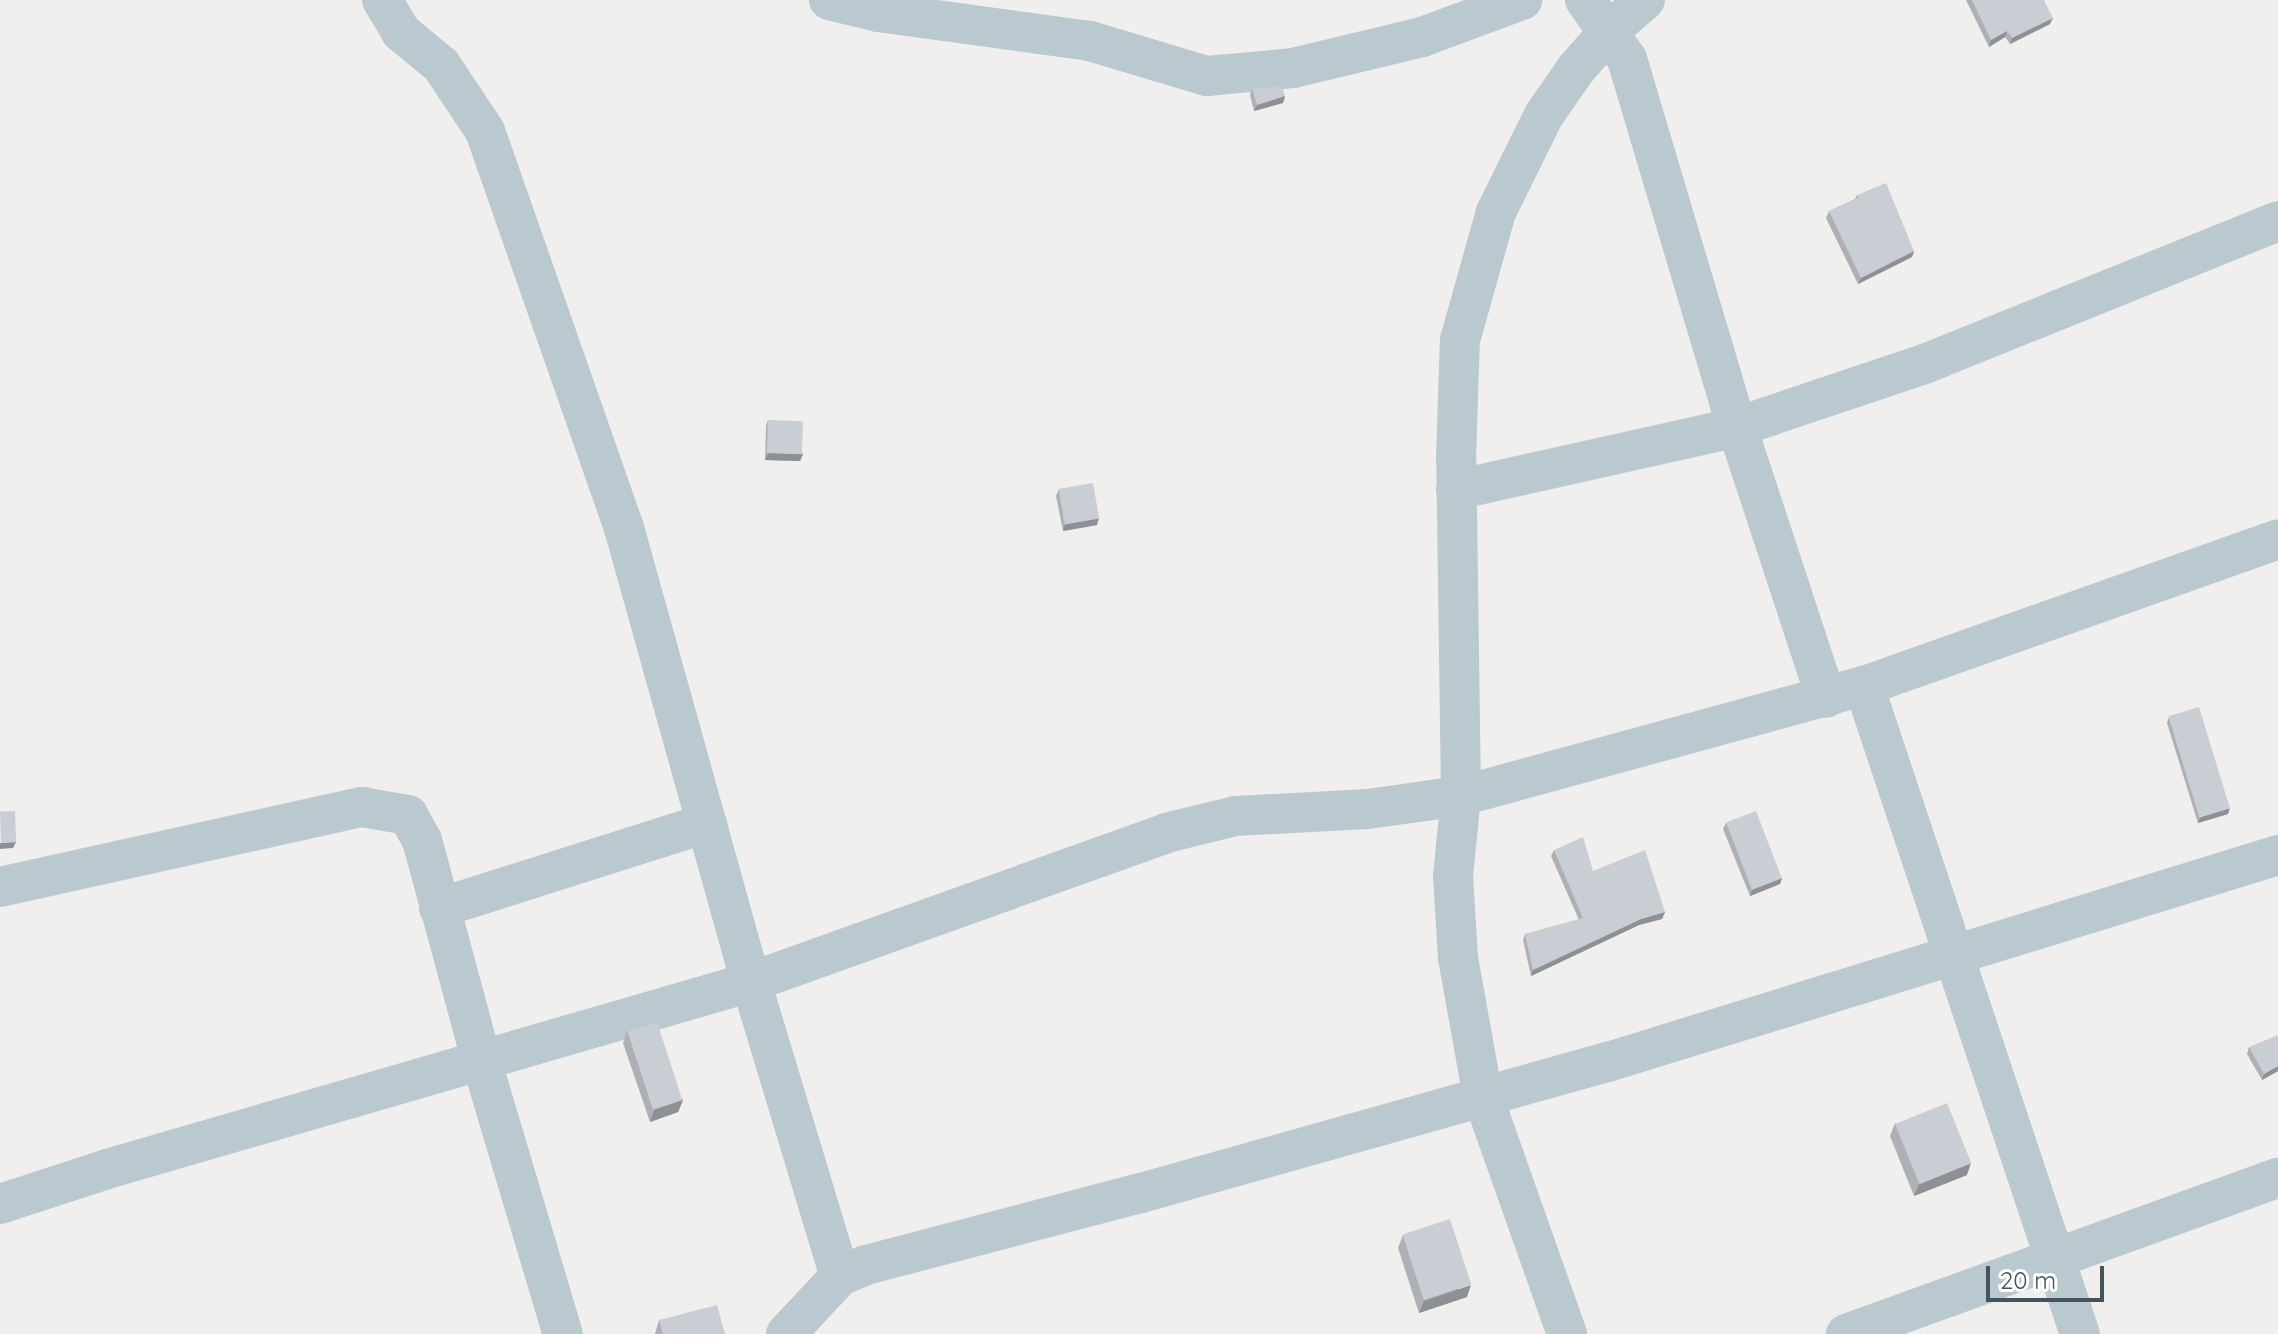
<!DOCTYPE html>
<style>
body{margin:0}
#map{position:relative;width:2278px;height:1334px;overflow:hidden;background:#f1eeee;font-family:Quicksand,sans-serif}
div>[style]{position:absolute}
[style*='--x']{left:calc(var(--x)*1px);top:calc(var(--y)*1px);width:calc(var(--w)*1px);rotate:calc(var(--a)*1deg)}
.minor>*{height:40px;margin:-20px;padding:0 20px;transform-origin:20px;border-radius:20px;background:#bac8cf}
.wall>*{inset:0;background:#adb1b6}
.shaded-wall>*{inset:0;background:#8d9094}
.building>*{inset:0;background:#c9ced4;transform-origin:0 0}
span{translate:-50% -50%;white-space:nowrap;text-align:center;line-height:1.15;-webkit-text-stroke:7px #fff;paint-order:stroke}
.scale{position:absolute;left:1986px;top:1266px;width:118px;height:36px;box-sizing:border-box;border:4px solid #44545e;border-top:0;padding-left:10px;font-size:24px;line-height:28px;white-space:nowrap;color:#44545e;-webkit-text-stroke:6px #fff;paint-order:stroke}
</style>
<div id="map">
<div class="minor">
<div style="--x:382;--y:0;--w:37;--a:59"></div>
<div style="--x:401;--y:32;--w:52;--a:39.5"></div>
<div style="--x:441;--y:65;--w:79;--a:56.3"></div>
<div style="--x:485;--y:131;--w:421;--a:70.7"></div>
<div style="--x:624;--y:528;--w:471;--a:74.4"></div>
<div style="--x:751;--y:982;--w:307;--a:73.2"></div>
<div style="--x:829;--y:0;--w:50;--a:13.8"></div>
<div style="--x:878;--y:12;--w:214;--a:7.8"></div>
<div style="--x:1090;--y:41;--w:122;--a:16.7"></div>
<div style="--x:1207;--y:76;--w:86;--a:-5.3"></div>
<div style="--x:1293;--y:68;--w:133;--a:-13.5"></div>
<div style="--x:1422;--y:37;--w:107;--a:-20.3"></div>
<div style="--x:1585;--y:0;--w:72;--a:54.6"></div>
<div style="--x:1627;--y:59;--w:384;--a:73.4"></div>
<div style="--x:1737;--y:427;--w:285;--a:71.8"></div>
<div style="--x:1456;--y:490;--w:288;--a:-12.6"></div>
<div style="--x:1737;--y:427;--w:200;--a:-18.6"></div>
<div style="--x:1927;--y:363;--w:379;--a:-22"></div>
<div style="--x:1864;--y:686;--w:683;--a:71.57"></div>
<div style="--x:0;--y:887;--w:371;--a:-12.5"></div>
<div style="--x:362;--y:807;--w:47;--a:9.9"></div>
<div style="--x:408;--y:815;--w:29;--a:61"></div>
<div style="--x:422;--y:840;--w:231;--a:74.9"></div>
<div style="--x:482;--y:1063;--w:283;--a:73.4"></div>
<div style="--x:439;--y:908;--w:281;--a:-17.6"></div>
<div style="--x:0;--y:1204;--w:113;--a:-18.1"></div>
<div style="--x:107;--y:1169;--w:671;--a:-16.19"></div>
<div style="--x:751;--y:982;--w:441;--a:-19.7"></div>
<div style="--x:1166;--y:833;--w:71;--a:-13.8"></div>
<div style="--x:1235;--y:816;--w:133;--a:-3"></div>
<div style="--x:1368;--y:809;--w:94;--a:-8"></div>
<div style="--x:1461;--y:796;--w:418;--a:-15.3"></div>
<div style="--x:1864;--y:686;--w:439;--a:-19.5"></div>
<div style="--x:786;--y:1334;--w:79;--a:-47"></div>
<div style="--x:840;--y:1276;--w:28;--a:-23"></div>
<div style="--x:866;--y:1265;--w:284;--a:-14.7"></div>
<div style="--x:1141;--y:1193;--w:485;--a:-15.7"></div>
<div style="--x:1608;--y:1062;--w:701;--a:-17.17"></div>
<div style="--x:1567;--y:1334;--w:251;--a:-109.5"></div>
<div style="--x:1483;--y:1097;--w:141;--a:-100.2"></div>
<div style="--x:1458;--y:958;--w:82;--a:-93.5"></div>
<div style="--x:1453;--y:876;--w:80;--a:-84.3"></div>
<div style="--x:1461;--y:796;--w:338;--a:-90.8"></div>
<div style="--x:1456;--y:458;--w:118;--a:-88.1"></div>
<div style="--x:1460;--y:340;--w:133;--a:-74.3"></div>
<div style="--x:1496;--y:212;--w:108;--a:-63.7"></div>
<div style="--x:1544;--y:115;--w:56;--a:-55.2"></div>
<div style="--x:1576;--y:69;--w:52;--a:-48.9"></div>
<div style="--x:1610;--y:30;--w:46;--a:-40.6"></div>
<div style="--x:1846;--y:1334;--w:459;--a:-19.9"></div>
</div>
<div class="wall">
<div style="clip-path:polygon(1966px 0,2044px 0,2050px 24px,2010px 44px,2005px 37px,1989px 47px)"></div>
<div style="clip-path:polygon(1252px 89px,1285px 96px,1283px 103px,1254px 111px,1250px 95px)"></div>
<div style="clip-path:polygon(1857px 195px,1914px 251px,1912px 257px,1858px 284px,1826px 218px,1829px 211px,1855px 199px)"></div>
<div style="clip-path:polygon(768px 420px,803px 454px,800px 461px,765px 460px,766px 426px)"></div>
<div style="clip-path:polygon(1059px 489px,1097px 525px,1063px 531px,1056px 496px)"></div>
<div style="clip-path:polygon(2169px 717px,2228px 814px,2198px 823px,2167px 723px)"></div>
<div style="clip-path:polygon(1726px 823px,1782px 878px,1780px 884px,1750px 896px,1723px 829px)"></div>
<div style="clip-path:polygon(1554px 850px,1665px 912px,1662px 919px,1639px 925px,1531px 976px,1523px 940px,1525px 934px,1579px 920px,1551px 856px)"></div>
<div style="clip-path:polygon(627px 1031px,683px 1100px,678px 1112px,650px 1122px,623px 1043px)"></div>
<div style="clip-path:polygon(2249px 1047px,2278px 1071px,2262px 1080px,2247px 1054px)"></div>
<div style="clip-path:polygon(1895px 1123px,1967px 1175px,1914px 1196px,1890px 1136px)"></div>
<div style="clip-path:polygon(1403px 1235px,1467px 1297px,1419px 1313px,1398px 1248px)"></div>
<div style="clip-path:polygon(659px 1320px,725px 1334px,655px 1334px)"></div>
</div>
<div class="shaded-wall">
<div style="clip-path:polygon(2053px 18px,2050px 24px,2010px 44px,2012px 38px)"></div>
<div style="clip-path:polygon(2007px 31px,2005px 37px,1989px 47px,1991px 40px)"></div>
<div style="clip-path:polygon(1285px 96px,1283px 103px,1254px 111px,1257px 105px)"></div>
<div style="clip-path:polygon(1914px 251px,1912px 257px,1858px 284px,1861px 278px)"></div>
<div style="clip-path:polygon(768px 453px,803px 454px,800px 461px,765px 460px)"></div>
<div style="clip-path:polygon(1099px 518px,1097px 525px,1063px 531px,1065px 524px)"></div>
<div style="clip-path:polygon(2230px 808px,2228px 814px,2198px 823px,2201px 816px)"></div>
<div style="clip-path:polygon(16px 842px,13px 848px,0 849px,0 843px)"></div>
<div style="clip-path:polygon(1782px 878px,1780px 884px,1750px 896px,1752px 890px)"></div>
<div style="clip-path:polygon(1665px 912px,1662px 919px,1639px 925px,1531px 976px,1533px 970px,1641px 919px)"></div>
<div style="clip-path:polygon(2278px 1066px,2278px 1071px,2262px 1080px,2264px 1074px)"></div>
<div style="clip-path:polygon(683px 1100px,678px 1112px,650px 1122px,654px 1110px)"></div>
<div style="clip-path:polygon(1971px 1163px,1967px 1175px,1914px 1196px,1919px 1184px)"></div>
<div style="clip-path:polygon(1471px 1285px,1467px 1297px,1419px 1313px,1424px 1301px)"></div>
</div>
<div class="building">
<div style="clip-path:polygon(1972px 0,2044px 0,2053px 18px,2012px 38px,2007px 31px,1991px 40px)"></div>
<div style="clip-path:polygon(1282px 86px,1285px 96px,1257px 105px,1252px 89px)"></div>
<div style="clip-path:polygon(1886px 183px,1914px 251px,1861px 278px,1829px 211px,1858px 198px,1857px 195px)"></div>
<div style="left:768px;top:420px;width:35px;height:33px;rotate:2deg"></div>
<div style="left:1093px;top:483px;width:36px;height:35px;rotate:80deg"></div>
<div style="left:2199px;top:707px;width:106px;height:32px;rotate:73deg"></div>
<div style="left:15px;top:811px;width:31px;height:15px;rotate:88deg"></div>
<div style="left:1756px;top:811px;width:72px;height:32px;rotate:69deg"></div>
<div style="clip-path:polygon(1583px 837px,1593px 871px,1645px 850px,1665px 912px,1641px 919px,1533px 970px,1525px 934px,1583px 918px,1554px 850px)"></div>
<div style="left:657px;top:1022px;width:82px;height:31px;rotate:72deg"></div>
<div style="clip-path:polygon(2278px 1035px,2278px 1066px,2264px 1074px,2249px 1047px)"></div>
<div style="left:1947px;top:1103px;width:65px;height:56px;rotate:68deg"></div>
<div style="left:1450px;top:1219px;width:69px;height:50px;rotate:72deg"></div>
<div style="clip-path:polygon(717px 1305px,725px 1334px,663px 1334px,659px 1320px)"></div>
</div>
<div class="scale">20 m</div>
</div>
